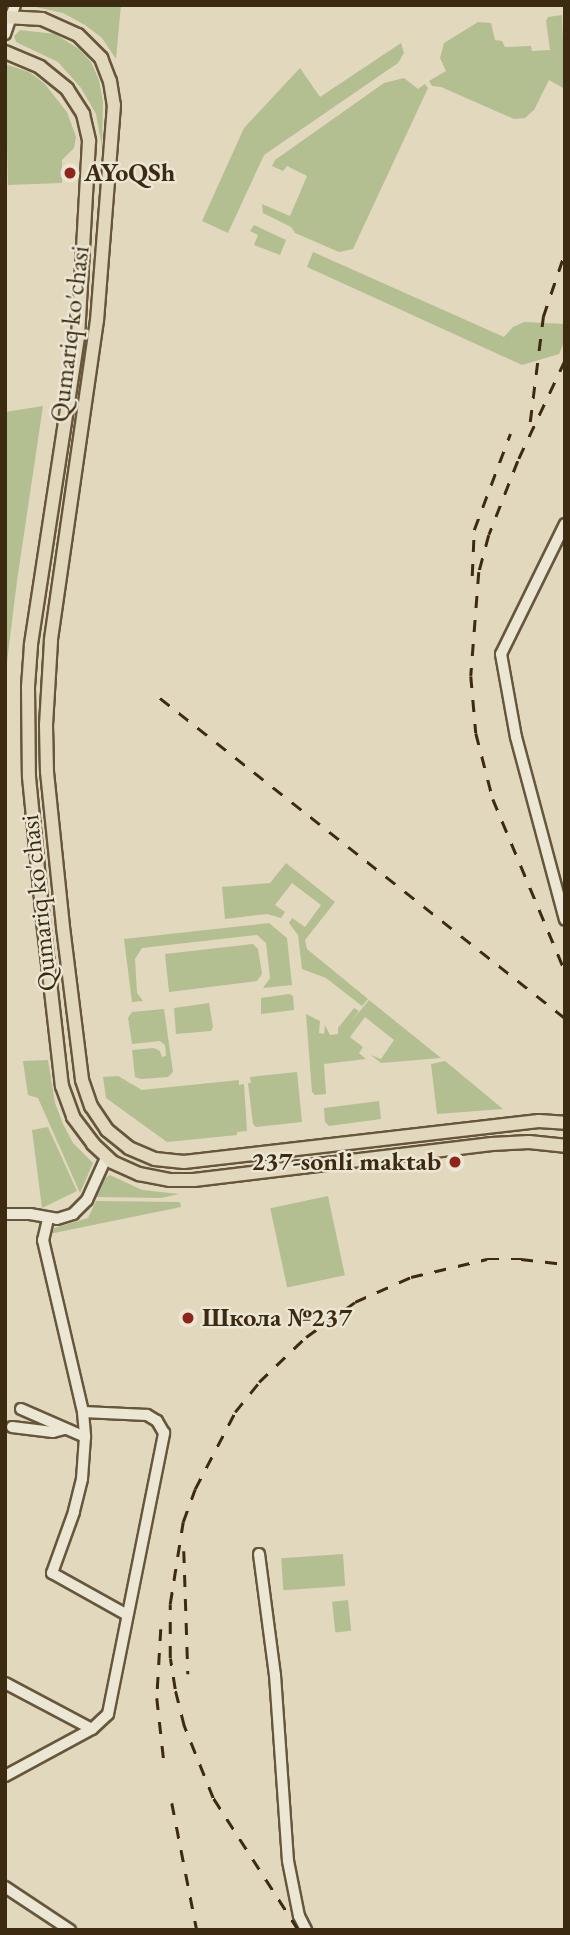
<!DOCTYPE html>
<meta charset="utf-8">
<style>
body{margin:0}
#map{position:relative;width:570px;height:1935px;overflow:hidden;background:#e1d8be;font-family:"EB Garamond",serif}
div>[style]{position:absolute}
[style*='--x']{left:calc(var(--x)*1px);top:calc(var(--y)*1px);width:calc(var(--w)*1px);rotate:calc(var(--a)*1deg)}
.green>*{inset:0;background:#b3bf91;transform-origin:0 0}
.roads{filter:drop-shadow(2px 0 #66563c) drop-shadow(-2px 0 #66563c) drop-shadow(0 2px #66563c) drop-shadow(0 -2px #66563c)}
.minor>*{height:10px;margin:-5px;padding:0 5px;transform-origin:5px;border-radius:5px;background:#ece6d5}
.major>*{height:12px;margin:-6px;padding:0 6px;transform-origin:6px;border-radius:6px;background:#e1d8be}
.rail>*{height:2.5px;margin-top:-1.25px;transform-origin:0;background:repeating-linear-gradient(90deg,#3d2b11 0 12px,transparent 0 24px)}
.dots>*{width:19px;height:19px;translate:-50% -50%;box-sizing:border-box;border:4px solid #ece6d5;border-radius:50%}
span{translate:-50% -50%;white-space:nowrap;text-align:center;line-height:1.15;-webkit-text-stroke:5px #ece6d5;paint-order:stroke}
.poi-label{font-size:26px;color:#3d2b11;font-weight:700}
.left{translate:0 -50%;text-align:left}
.right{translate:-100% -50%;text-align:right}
.street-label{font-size:26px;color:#3d2b11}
.frame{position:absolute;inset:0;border:7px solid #3d2b11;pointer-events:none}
</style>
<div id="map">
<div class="green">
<div style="clip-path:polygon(27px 5px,121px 5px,116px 59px,102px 38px,85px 25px,63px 13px)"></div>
<div style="clip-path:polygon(562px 15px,565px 89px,549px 80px,534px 110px,525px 118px,514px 119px,441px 87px,432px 86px,429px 81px,446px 71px,440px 58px,444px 43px,478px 22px,491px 23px,495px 40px,502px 41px,505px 47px,531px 46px,532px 51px,550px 50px,546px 21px,548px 17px)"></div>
<div style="clip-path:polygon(20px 30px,55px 34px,79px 49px,91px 62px,99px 80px,103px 102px,102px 147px,96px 114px,81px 88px,58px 62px,16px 42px,14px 36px)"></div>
<div style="clip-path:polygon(401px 43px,404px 53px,398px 63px,264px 155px,228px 233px,202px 221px,244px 128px,300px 68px,320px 97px)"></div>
<div style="clip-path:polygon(5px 64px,29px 72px,44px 83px,67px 112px,76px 137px,74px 148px,62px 160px,62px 183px,8px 185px)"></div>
<div style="clip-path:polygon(404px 78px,418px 89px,425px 84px,428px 88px,353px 249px,339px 252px,295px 233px,291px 227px,263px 213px,262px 204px,290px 216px,307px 176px,287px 166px,283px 171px,272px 166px,275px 160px,384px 83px)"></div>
<div style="clip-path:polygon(254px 225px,286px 240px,280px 255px,254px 245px,258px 235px,250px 231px)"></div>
<div style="clip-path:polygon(313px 252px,504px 337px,513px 327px,524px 322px,565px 324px,565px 340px,559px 354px,522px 365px,307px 267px)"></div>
<div style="clip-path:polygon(43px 406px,17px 581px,5px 678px,5px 412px)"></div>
<div style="clip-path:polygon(286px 863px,335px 902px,305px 940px,307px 949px,368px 999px,362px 1006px,326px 978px,302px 969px,298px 935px,289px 923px,292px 918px,305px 927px,321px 905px,292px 883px,275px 905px,285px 912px,281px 918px,267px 914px,225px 919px,222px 887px,270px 883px)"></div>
<div style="clip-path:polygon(269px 923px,287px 938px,292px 985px,263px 988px,270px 978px,266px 943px,257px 935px,142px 948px,135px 959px,137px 993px,143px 1001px,132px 1002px,124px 939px)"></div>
<div style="clip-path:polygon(253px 944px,258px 949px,262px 974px,257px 981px,169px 992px,165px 954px)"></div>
<div style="clip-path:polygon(289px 994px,293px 996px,294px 1010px,261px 1014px,261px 998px)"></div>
<div style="clip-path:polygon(369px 1000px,441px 1058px,381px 1063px,371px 1055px,381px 1059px,394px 1040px,365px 1017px,350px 1037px,363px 1047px,359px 1053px,366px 1059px,324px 1064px,326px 1094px,315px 1095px,312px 1092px,306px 1014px,320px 1021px,319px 1033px,324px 1034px,325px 1025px,330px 1035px,338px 1034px,338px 1028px,354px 1008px,359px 1011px,350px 1023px)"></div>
<div style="clip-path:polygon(209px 1003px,213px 1027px,211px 1031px,176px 1034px,174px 1008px)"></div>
<div style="clip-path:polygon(164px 1009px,173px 1072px,168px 1077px,141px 1079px,135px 1077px,132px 1050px,154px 1048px,160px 1051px,162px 1057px,166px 1056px,165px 1045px,160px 1041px,132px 1044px,128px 1018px,132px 1012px)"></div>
<div style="clip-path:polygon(48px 1060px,55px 1103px,63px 1124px,73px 1143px,93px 1163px,80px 1193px,38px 1098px,28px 1095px,23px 1061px)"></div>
<div style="clip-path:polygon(445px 1061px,503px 1109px,437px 1114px,431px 1064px)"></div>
<div style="clip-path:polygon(297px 1072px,302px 1122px,256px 1127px,253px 1124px,248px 1083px,251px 1083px,250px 1077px)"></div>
<div style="clip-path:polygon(118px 1076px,142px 1090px,239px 1080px,239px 1085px,244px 1084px,247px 1131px,237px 1132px,237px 1135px,167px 1142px,106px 1098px,103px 1077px)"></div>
<div style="clip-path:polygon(379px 1101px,381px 1119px,329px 1126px,325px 1122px,324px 1108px)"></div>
<div style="clip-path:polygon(48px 1127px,77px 1191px,42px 1208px,32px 1130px)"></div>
<div style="clip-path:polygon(110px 1175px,142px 1190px,179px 1194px,161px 1198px,97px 1197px,105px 1178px)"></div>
<div style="left:328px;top:1196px;width:81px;height:59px;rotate:78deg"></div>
<div style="clip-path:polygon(96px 1201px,180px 1202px,181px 1207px,49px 1234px,54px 1228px,88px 1218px)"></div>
<div style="left:343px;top:1554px;width:32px;height:62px;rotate:86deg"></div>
<div style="left:348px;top:1600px;width:31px;height:16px;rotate:84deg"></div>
</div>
<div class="roads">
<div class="minor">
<div style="--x:5;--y:34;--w:31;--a:-71"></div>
<div style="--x:565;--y:524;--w:145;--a:116.2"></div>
<div style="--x:501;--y:654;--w:84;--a:79.8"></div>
<div style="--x:516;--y:737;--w:189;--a:75"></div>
<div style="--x:5;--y:1214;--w:25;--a:0"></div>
<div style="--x:30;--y:1214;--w:27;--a:10"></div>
<div style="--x:57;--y:1219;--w:17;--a:-17"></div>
<div style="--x:73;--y:1214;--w:20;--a:-45"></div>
<div style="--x:87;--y:1200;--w:46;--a:-65.7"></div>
<div style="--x:48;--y:1219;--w:22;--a:103"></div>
<div style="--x:43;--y:1240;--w:177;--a:76.9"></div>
<div style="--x:83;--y:1412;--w:25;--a:85"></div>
<div style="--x:85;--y:1437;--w:42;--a:94.1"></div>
<div style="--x:82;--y:1479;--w:34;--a:104"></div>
<div style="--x:74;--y:1512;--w:65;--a:109.8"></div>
<div style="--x:52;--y:1573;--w:86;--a:29.2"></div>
<div style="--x:21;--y:1409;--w:70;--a:23.6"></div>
<div style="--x:12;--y:1427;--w:41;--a:7"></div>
<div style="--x:53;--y:1432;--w:11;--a:-15"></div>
<div style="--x:259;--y:1554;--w:122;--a:82.5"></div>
<div style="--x:275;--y:1675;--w:186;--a:86"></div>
<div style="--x:288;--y:1861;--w:56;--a:78.7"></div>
<div style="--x:299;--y:1916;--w:16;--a:63"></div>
<div style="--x:5;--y:1683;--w:98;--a:27.9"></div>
<div style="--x:5;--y:1776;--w:99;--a:-28.4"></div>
<div style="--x:92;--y:1729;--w:22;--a:-43"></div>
<div style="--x:108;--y:1714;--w:287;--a:-78.7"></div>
<div style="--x:164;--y:1433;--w:14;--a:-120"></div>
<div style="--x:157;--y:1421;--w:12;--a:-149"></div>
<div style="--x:147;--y:1415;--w:64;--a:-177.3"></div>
<div style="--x:5;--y:1887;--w:78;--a:33.5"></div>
</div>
<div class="major">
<div style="--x:5;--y:17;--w:37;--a:3"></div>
<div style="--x:42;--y:19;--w:39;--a:24"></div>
<div style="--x:78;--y:35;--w:33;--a:45"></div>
<div style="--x:101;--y:58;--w:25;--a:69"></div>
<div style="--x:110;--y:81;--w:24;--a:81"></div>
<div style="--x:114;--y:105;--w:216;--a:94.5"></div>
<div style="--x:97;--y:320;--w:324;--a:98.2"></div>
<div style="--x:51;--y:641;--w:84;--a:93.4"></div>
<div style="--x:46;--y:725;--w:47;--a:88.8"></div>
<div style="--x:47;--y:772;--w:156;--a:84.1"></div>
<div style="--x:63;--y:927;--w:154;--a:82.9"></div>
<div style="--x:82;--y:1080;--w:28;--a:71"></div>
<div style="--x:91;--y:1106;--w:29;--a:56"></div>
<div style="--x:107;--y:1130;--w:28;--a:39"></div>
<div style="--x:129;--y:1148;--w:28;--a:23"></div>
<div style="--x:155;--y:1159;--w:29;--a:6"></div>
<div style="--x:184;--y:1162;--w:357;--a:-6.6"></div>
<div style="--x:539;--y:1121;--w:26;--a:4"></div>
<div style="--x:5;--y:52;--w:38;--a:23"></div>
<div style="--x:40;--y:67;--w:35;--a:39"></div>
<div style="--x:67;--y:89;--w:30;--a:57"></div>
<div style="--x:83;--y:114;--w:28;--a:77"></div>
<div style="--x:89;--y:141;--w:196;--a:93.2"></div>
<div style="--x:78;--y:337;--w:312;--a:98.7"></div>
<div style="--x:31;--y:645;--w:42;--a:94.1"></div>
<div style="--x:28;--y:687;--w:90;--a:89.4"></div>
<div style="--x:29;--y:777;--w:153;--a:84.4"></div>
<div style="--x:44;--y:929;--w:158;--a:83.5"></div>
<div style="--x:62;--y:1086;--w:33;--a:70"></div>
<div style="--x:73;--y:1117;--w:34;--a:53"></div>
<div style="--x:93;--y:1144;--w:26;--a:43"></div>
<div style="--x:112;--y:1162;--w:30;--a:24"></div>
<div style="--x:139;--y:1174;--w:32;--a:11"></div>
<div style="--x:170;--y:1180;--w:24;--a:0"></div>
<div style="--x:194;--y:1180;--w:300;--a:-6.9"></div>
<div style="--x:492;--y:1144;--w:37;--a:-3"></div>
<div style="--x:529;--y:1142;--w:36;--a:6"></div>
</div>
</div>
<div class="rail">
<div style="--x:565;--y:361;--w:110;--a:115.2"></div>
<div style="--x:518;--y:461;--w:79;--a:111.4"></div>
<div style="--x:489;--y:535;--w:38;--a:105"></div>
<div style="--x:479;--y:572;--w:104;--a:94.4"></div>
<div style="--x:471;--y:676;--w:57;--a:85"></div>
<div style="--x:476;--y:733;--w:68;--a:75.6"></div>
<div style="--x:493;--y:799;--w:186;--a:67.3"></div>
<div style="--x:530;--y:422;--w:106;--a:-82.9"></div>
<div style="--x:543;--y:317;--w:69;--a:-71.3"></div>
<div style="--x:472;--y:576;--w:46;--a:-87.5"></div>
<div style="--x:474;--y:530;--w:103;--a:-69.4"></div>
<div style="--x:160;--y:698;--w:516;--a:38.31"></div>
<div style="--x:184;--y:1551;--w:123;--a:88.1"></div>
<div style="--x:161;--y:1629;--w:69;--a:93.3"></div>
<div style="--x:157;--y:1698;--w:63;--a:83.7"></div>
<div style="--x:172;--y:1803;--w:129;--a:78.9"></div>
<div style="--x:298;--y:1930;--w:157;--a:-122.8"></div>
<div style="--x:213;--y:1798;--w:78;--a:-111.9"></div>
<div style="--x:184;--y:1726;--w:38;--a:-104"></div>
<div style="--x:175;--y:1689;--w:31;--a:-99"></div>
<div style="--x:170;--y:1658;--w:54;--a:-90"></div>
<div style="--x:170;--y:1604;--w:83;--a:-81"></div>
<div style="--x:183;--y:1522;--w:35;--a:-70"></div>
<div style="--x:195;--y:1489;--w:87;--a:-62.5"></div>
<div style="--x:235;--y:1412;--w:38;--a:-51"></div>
<div style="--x:259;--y:1382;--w:65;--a:-43.8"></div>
<div style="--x:306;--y:1337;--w:60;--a:-35.5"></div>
<div style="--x:355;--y:1302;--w:61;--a:-24.1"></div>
<div style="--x:411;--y:1277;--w:78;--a:-13.3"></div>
<div style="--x:487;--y:1259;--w:34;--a:0"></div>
<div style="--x:521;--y:1259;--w:44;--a:6.5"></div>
</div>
<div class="dots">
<div style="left:70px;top:173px;background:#8f2418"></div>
<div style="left:455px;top:1162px;background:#8f2418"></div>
<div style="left:188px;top:1318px;background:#8f2418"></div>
</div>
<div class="poi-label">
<span class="left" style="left:84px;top:173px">AYoQSh</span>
<span class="right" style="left:441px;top:1162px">237-sonli maktab</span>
<span class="left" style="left:202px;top:1318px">Школа №237</span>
</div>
<div class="street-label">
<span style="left:70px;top:334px;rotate:-83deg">Qumariq ko'chasi</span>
<span style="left:39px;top:903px;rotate:-96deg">Qumariq ko'chasi</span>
</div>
<div class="frame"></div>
</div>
